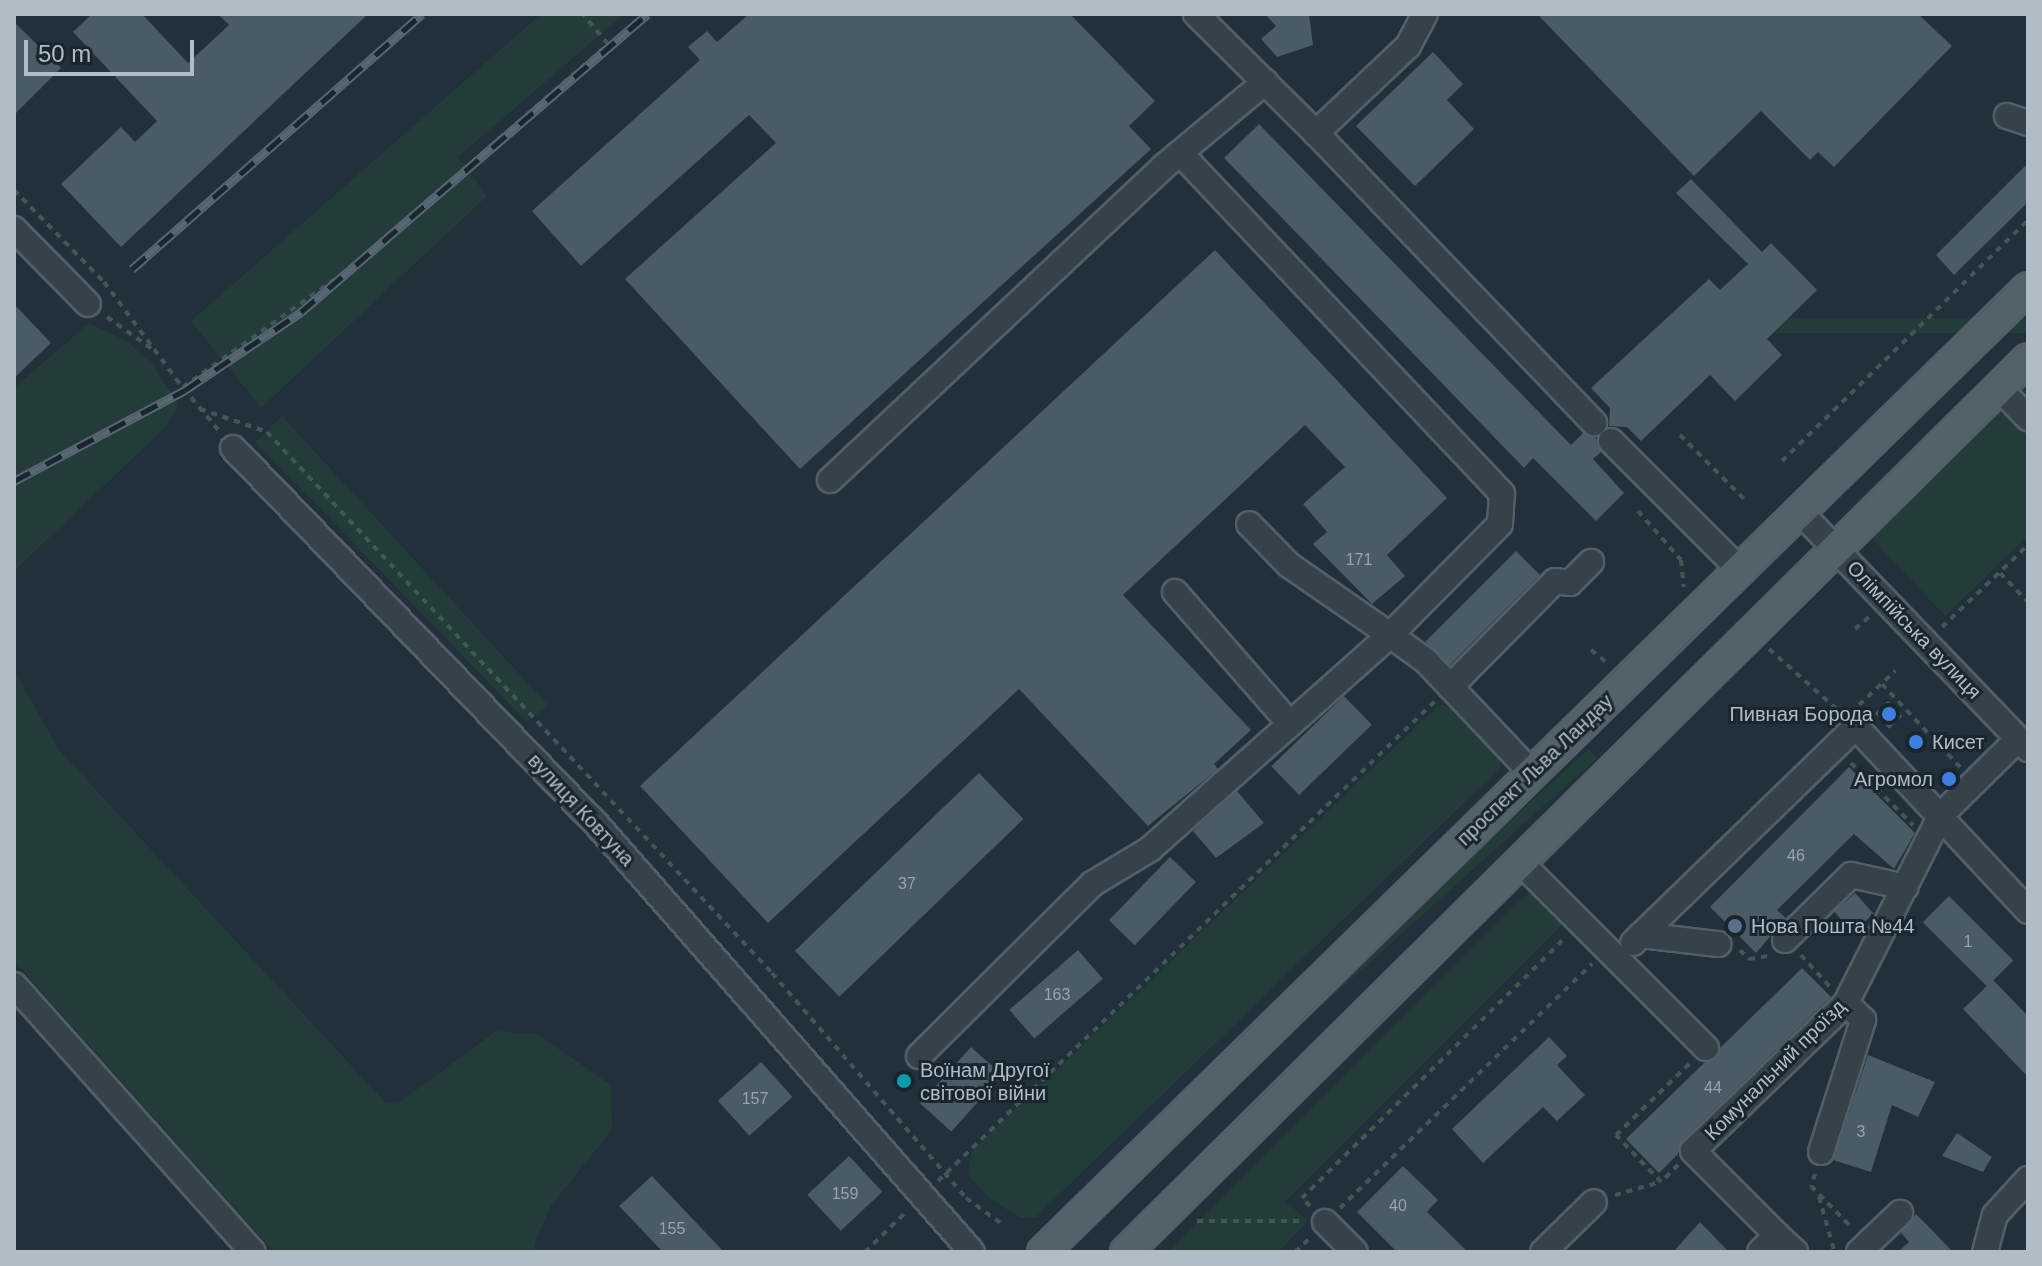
<!DOCTYPE html>
<meta charset="utf-8">
<style>
body{margin:0}
#map{position:relative;width:2042px;height:1266px;overflow:hidden;background:#21303a;font-family:Helvetica,sans-serif}
div>[style]{position:absolute}
[style*='--x']{left:calc(var(--x)*1px);top:calc(var(--y)*1px);width:calc(var(--w)*1px);rotate:calc(var(--a)*1deg)}
.green>*{inset:0;background:#233b39;transform-origin:0 0}
.building>*{inset:0;background:#4a5b65;transform-origin:0 0}
.path>*{height:4px;margin-top:-2px;transform-origin:0;background:repeating-linear-gradient(90deg,#415756 0 6px,transparent 0 12px)}
.roads{filter:drop-shadow(2px 0 #535f68) drop-shadow(-2px 0 #535f68) drop-shadow(0 2px #535f68) drop-shadow(0 -2px #535f68)}
.minor>*{height:24px;margin:-12px;padding:0 12px;transform-origin:12px;border-radius:12px;background:#35424a}
.major>*{height:30px;margin:-15px;padding:0 15px;transform-origin:15px;border-radius:15px;background:#53616a}
.rail>*{height:9px;margin-top:-4.5px;transform-origin:0;background:repeating-linear-gradient(90deg,#1a262f 0 18px,#576671 0 36px);box-sizing:border-box;border-block:2px solid #576671}
.dots>*{width:22px;height:22px;translate:-50% -50%;box-sizing:border-box;border:4px solid #1a262f;border-radius:50%}
span{translate:-50% -50%;white-space:nowrap;text-align:center;line-height:1.15;-webkit-text-stroke:6px #1a262f;paint-order:stroke}
.number-label{font-size:16px;color:#96a4ae}
.number-label span{-webkit-text-stroke-width:0}
.street-label{font-size:20px;color:#b0bdc6}
.poi-label{font-size:20px;color:#b0bdc6}
.right{translate:-100% -50%;text-align:right}
.left{translate:0 -50%;text-align:left}
.frame{position:absolute;inset:0;border:16px solid #b0bdc6;pointer-events:none}
.scale{position:absolute;left:24px;top:40px;width:170px;height:36px;box-sizing:border-box;border:4px solid #b0bdc6;border-top:0;padding-left:10px;font-size:24px;line-height:28px;white-space:nowrap;color:#b0bdc6;-webkit-text-stroke:6px #1a262f;paint-order:stroke}
</style>
<div id="map">
<div class="green">
<div style="clip-path:polygon(541px 14px,624px 14px,458px 157px,487px 196px,261px 408px,191px 321px)"></div>
<div style="left:2028px;top:318px;width:15px;height:255px;rotate:90deg"></div>
<div style="clip-path:polygon(89px 323px,127px 341px,152px 364px,179px 404px,166px 427px,14px 571px,14px 388px)"></div>
<div style="clip-path:polygon(2028px 374px,2028px 536px,1945px 616px,1868px 534px)"></div>
<div style="clip-path:polygon(282px 416px,548px 705px,527px 722px,255px 442px)"></div>
<div style="clip-path:polygon(14px 670px,59px 750px,386px 1103px,401px 1101px,496px 1031px,537px 1034px,611px 1085px,612px 1130px,550px 1207px,534px 1246px,539px 1252px,274px 1252px,14px 961px)"></div>
<div style="clip-path:polygon(1440px 704px,1461px 711px,1500px 752px,1500px 768px,1036px 1217px,1021px 1218px,990px 1199px,968px 1175px,971px 1152px)"></div>
<div style="left:1589px;top:749px;width:12px;height:701px;rotate:48deg"></div>
<div style="clip-path:polygon(1530px 891px,1562px 925px,1286px 1201px,1308px 1221px,1278px 1252px,1168px 1252px)"></div>
</div>
<div class="building">
<div style="clip-path:polygon(92px 14px,142px 14px,188px 63px,229px 25px,218px 14px,368px 14px,121px 247px,61px 184px,121px 127px,135px 142px,157px 121px,73px 32px)"></div>
<div style="clip-path:polygon(749px 14px,1070px 14px,1155px 101px,1129px 126px,1151px 149px,800px 469px,625px 279px,776px 143px,749px 115px,581px 266px,532px 211px,700px 60px,688px 47px,707px 31px,717px 42px)"></div>
<div style="clip-path:polygon(1265px 14px,1309px 14px,1313px 45px,1277px 57px,1261px 39px,1276px 26px)"></div>
<div style="clip-path:polygon(1537px 14px,1918px 14px,1952px 46px,1834px 167px,1818px 152px,1810px 160px,1761px 111px,1694px 176px)"></div>
<div style="clip-path:polygon(14px 22px,61px 68px,14px 115px)"></div>
<div style="clip-path:polygon(1433px 52px,1463px 84px,1447px 100px,1474px 129px,1415px 186px,1356px 126px)"></div>
<div style="clip-path:polygon(1259px 124px,1571px 445px,1583px 433px,1596px 438px,1601px 452px,1593px 459px,1624px 493px,1596px 521px,1533px 458px,1524px 468px,1224px 158px)"></div>
<div style="clip-path:polygon(2028px 163px,2028px 202px,1954px 275px,1936px 255px)"></div>
<div style="clip-path:polygon(1691px 179px,1762px 252px,1771px 243px,1817px 290px,1767px 339px,1782px 355px,1735px 401px,1710px 375px,1641px 441px,1627px 427px,1609px 426px,1610px 408px,1591px 388px,1709px 279px,1720px 290px,1748px 264px,1676px 193px)"></div>
<div style="clip-path:polygon(1215px 250px,1447px 498px,1387px 555px,1405px 576px,1372px 604px,1313px 544px,1327px 532px,1303px 504px,1345px 467px,1305px 425px,1123px 595px,1251px 730px,1214px 764px,1218px 769px,1148px 826px,1019px 689px,768px 923px,640px 786px)"></div>
<div style="clip-path:polygon(14px 304px,51px 343px,14px 378px)"></div>
<div style="left:1516px;top:551px;width:34px;height:128px;rotate:45deg"></div>
<div style="left:1344px;top:696px;width:40px;height:101px;rotate:46deg"></div>
<div style="left:1888px;top:701px;width:21px;height:18px;rotate:47deg"></div>
<div style="clip-path:polygon(1849px 767px,1915px 833px,1894px 869px,1854px 834px,1777px 910px,1786px 918px,1756px 953px,1710px 907px)"></div>
<div style="left:979px;top:773px;width:64px;height:256px;rotate:46deg"></div>
<div style="clip-path:polygon(1237px 791px,1264px 823px,1216px 858px,1193px 831px)"></div>
<div style="left:1170px;top:857px;width:36px;height:88px;rotate:44deg"></div>
<div style="left:1855px;top:893px;width:28px;height:28px;rotate:48deg"></div>
<div style="left:1949px;top:896px;width:91px;height:37px;rotate:45deg"></div>
<div style="left:1078px;top:950px;width:38px;height:91px;rotate:49deg"></div>
<div style="clip-path:polygon(1802px 968px,1831px 997px,1683px 1140px,1678px 1154px,1659px 1173px,1626px 1139px,1704px 1063px,1716px 1059px,1721px 1047px)"></div>
<div style="clip-path:polygon(1993px 980px,2028px 1016px,2028px 1077px,1963px 1009px)"></div>
<div style="clip-path:polygon(1549px 1037px,1567px 1056px,1557px 1065px,1585px 1095px,1557px 1121px,1543px 1107px,1483px 1163px,1452px 1129px)"></div>
<div style="left:971px;top:1047px;width:42px;height:76px;rotate:42deg"></div>
<div style="clip-path:polygon(1868px 1055px,1935px 1082px,1918px 1117px,1892px 1105px,1871px 1172px,1833px 1160px)"></div>
<div style="left:761px;top:1062px;width:47px;height:58px;rotate:48deg"></div>
<div style="clip-path:polygon(1957px 1133px,1992px 1157px,1983px 1172px,1942px 1156px)"></div>
<div style="left:849px;top:1156px;width:49px;height:57px;rotate:47deg"></div>
<div style="clip-path:polygon(1403px 1166px,1438px 1200px,1427px 1212px,1468px 1252px,1397px 1252px,1357px 1212px)"></div>
<div style="clip-path:polygon(652px 1176px,724px 1252px,663px 1252px,619px 1206px)"></div>
<div style="clip-path:polygon(1916px 1214px,1926px 1224px,1953px 1252px,1898px 1252px,1909px 1242px,1901px 1233px)"></div>
<div style="clip-path:polygon(1700px 1222px,1729px 1252px,1673px 1252px)"></div>
</div>
<div class="path">
<div style="--x:14;--y:190;--w:129;--a:45.6"></div>
<div style="--x:104;--y:282;--w:122;--a:53.3"></div>
<div style="--x:107;--y:317;--w:55;--a:35.4"></div>
<div style="--x:176;--y:379;--w:67;--a:50.4"></div>
<div style="--x:183;--y:387;--w:199;--a:-35.4"></div>
<div style="--x:345;--y:272;--w:348;--a:-40.9"></div>
<div style="--x:608;--y:44;--w:39;--a:-130"></div>
<div style="--x:200;--y:409;--w:71;--a:18.9"></div>
<div style="--x:267;--y:432;--w:740;--a:46.97"></div>
<div style="--x:772;--y:973;--w:297;--a:49.2"></div>
<div style="--x:966;--y:1198;--w:48;--a:35.7"></div>
<div style="--x:1680;--y:435;--w:91;--a:45"></div>
<div style="--x:1782;--y:461;--w:344;--a:-44.4"></div>
<div style="--x:1638;--y:511;--w:65;--a:48.7"></div>
<div style="--x:1681;--y:560;--w:27;--a:84"></div>
<div style="--x:2000;--y:573;--w:40;--a:46"></div>
<div style="--x:1942;--y:627;--w:119;--a:-43.6"></div>
<div style="--x:1855;--y:629;--w:21;--a:-41"></div>
<div style="--x:1769;--y:649;--w:95;--a:41.6"></div>
<div style="--x:1591;--y:650;--w:21;--a:39"></div>
<div style="--x:1882;--y:684;--w:114;--a:46.8"></div>
<div style="--x:1859;--y:705;--w:50;--a:-43.4"></div>
<div style="--x:1851;--y:763;--w:88;--a:45"></div>
<div style="--x:1740;--y:950;--w:13;--a:45"></div>
<div style="--x:1749;--y:959;--w:20;--a:-9"></div>
<div style="--x:1801;--y:955;--w:43;--a:47.8"></div>
<div style="--x:1678;--y:1165;--w:24;--a:135"></div>
<div style="--x:1661;--y:1182;--w:65;--a:-133.8"></div>
<div style="--x:1616;--y:1135;--w:103;--a:-44.2"></div>
<div style="--x:1815;--y:1174;--w:13;--a:108"></div>
<div style="--x:1811;--y:1186;--w:59;--a:45.7"></div>
<div style="--x:938;--y:1181;--w:691;--a:-44"></div>
<div style="--x:1615;--y:1195;--w:47;--a:-16.1"></div>
<div style="--x:1819;--y:1197;--w:55;--a:74.2"></div>
<div style="--x:1310;--y:1206;--w:11;--a:-135"></div>
<div style="--x:1302;--y:1198;--w:368;--a:-44.7"></div>
<div style="--x:1340;--y:1208;--w:351;--a:-44.1"></div>
<div style="--x:1197;--y:1221;--w:106;--a:0"></div>
<div style="--x:865;--y:1252;--w:57;--a:-44.3"></div>
<div style="--x:1295;--y:1252;--w:22;--a:-43"></div>
</div>
<div class="roads">
<div class="minor">
<div style="--x:1196;--y:14;--w:169;--a:44.8"></div>
<div style="--x:1425;--y:14;--w:36;--a:118"></div>
<div style="--x:1408;--y:46;--w:127;--a:136.6"></div>
<div style="--x:1316;--y:133;--w:402;--a:46.2"></div>
<div style="--x:2007;--y:116;--w:22;--a:18"></div>
<div style="--x:1180;--y:153;--w:469;--a:46.6"></div>
<div style="--x:1502;--y:494;--w:30;--a:94"></div>
<div style="--x:1500;--y:524;--w:156;--a:134.7"></div>
<div style="--x:1390;--y:635;--w:44;--a:35.8"></div>
<div style="--x:1426;--y:661;--w:154;--a:46.6"></div>
<div style="--x:14;--y:229;--w:105;--a:45.4"></div>
<div style="--x:1999;--y:388;--w:42;--a:46"></div>
<div style="--x:1611;--y:441;--w:181;--a:45"></div>
<div style="--x:233;--y:448;--w:525;--a:46"></div>
<div style="--x:598;--y:826;--w:567;--a:48.72"></div>
<div style="--x:830;--y:480;--w:457;--a:-43.2"></div>
<div style="--x:1163;--y:167;--w:133;--a:-39.8"></div>
<div style="--x:1800;--y:512;--w:329;--a:46.1"></div>
<div style="--x:1175;--y:592;--w:175;--a:48.9"></div>
<div style="--x:1450;--y:687;--w:149;--a:-45.3"></div>
<div style="--x:1555;--y:581;--w:15;--a:8"></div>
<div style="--x:1570;--y:583;--w:30;--a:-45"></div>
<div style="--x:1520;--y:862;--w:263;--a:45"></div>
<div style="--x:1641;--y:935;--w:299;--a:-44.1"></div>
<div style="--x:1856;--y:727;--w:252;--a:46.9"></div>
<div style="--x:1785;--y:940;--w:93;--a:-44.6"></div>
<div style="--x:1851;--y:875;--w:56;--a:12.3"></div>
<div style="--x:1633;--y:943;--w:11;--a:-45"></div>
<div style="--x:1641;--y:935;--w:78;--a:6.7"></div>
<div style="--x:14;--y:985;--w:358;--a:48.2"></div>
<div style="--x:919;--y:1056;--w:244;--a:-44.8"></div>
<div style="--x:1092;--y:884;--w:68;--a:-31.1"></div>
<div style="--x:1150;--y:849;--w:322;--a:-41.7"></div>
<div style="--x:1390;--y:635;--w:123;--a:-145.3"></div>
<div style="--x:1289;--y:565;--w:57;--a:-134.3"></div>
<div style="--x:1821;--y:1152;--w:139;--a:-72.3"></div>
<div style="--x:1863;--y:1020;--w:24;--a:-135"></div>
<div style="--x:1325;--y:1222;--w:42;--a:45"></div>
<div style="--x:1777;--y:1235;--w:25;--a:43"></div>
<div style="--x:1543;--y:1252;--w:71;--a:-44.4"></div>
<div style="--x:1760;--y:1252;--w:24;--a:-45"></div>
<div style="--x:1777;--y:1235;--w:119;--a:-135"></div>
<div style="--x:1693;--y:1151;--w:213;--a:-44"></div>
<div style="--x:1846;--y:1003;--w:211;--a:-63.2"></div>
<div style="--x:1941;--y:815;--w:108;--a:-44.6"></div>
<div style="--x:1859;--y:1252;--w:57;--a:-43.6"></div>
<div style="--x:1985;--y:1252;--w:38;--a:-75"></div>
<div style="--x:1995;--y:1215;--w:49;--a:-47.5"></div>
</div>
<div class="major">
<div style="--x:1043;--y:1252;--w:1378;--a:-44.38"></div>
<div style="--x:1126;--y:1252;--w:1269;--a:-44.71"></div>
</div>
</div>
<div class="rail">
<div style="--x:132;--y:269;--w:386;--a:-41.3"></div>
<div style="--x:14;--y:481;--w:194;--a:-28"></div>
<div style="--x:185;--y:390;--w:140;--a:-33.9"></div>
<div style="--x:301;--y:312;--w:457;--a:-40.7"></div>
</div>
<div class="dots">
<div style="left:1889px;top:714px;background:#3f7fe0"></div>
<div style="left:1916px;top:742px;background:#3f7fe0"></div>
<div style="left:1949px;top:779px;background:#3f7fe0"></div>
<div style="left:1735px;top:926px;background:#5c6f8a"></div>
<div style="left:904px;top:1081px;background:#0f9aa8"></div>
</div>
<div class="number-label">
<span style="left:1359px;top:560px">171</span>
<span style="left:1796px;top:856px">46</span>
<span style="left:907px;top:884px">37</span>
<span style="left:1968px;top:942px">1</span>
<span style="left:1057px;top:995px">163</span>
<span style="left:1713px;top:1088px">44</span>
<span style="left:755px;top:1099px">157</span>
<span style="left:1861px;top:1132px">3</span>
<span style="left:845px;top:1194px">159</span>
<span style="left:1398px;top:1206px">40</span>
<span style="left:672px;top:1229px">155</span>
</div>
<div class="street-label">
<span style="left:1914px;top:630px;rotate:46deg">Олімпійська вулиця</span>
<span style="left:1535px;top:770px;rotate:-44deg">проспект Льва Ландау</span>
<span style="left:581px;top:810px;rotate:47deg">вулиця Ковтуна</span>
<span style="left:1775px;top:1070px;rotate:-45deg">Комунальний проїзд</span>
</div>
<div class="poi-label">
<span class="right" style="left:1873px;top:714px">Пивная Борода</span>
<span class="left" style="left:1932px;top:742px">Кисет</span>
<span class="right" style="left:1933px;top:779px">Агромол</span>
<span class="left" style="left:1751px;top:926px">Нова Пошта №44</span>
<span class="left" style="left:920px;top:1082px">Воїнам Другої<br>світової війни</span>
</div>
<div class="frame"></div>
<div class="scale">50 m</div>
</div>
